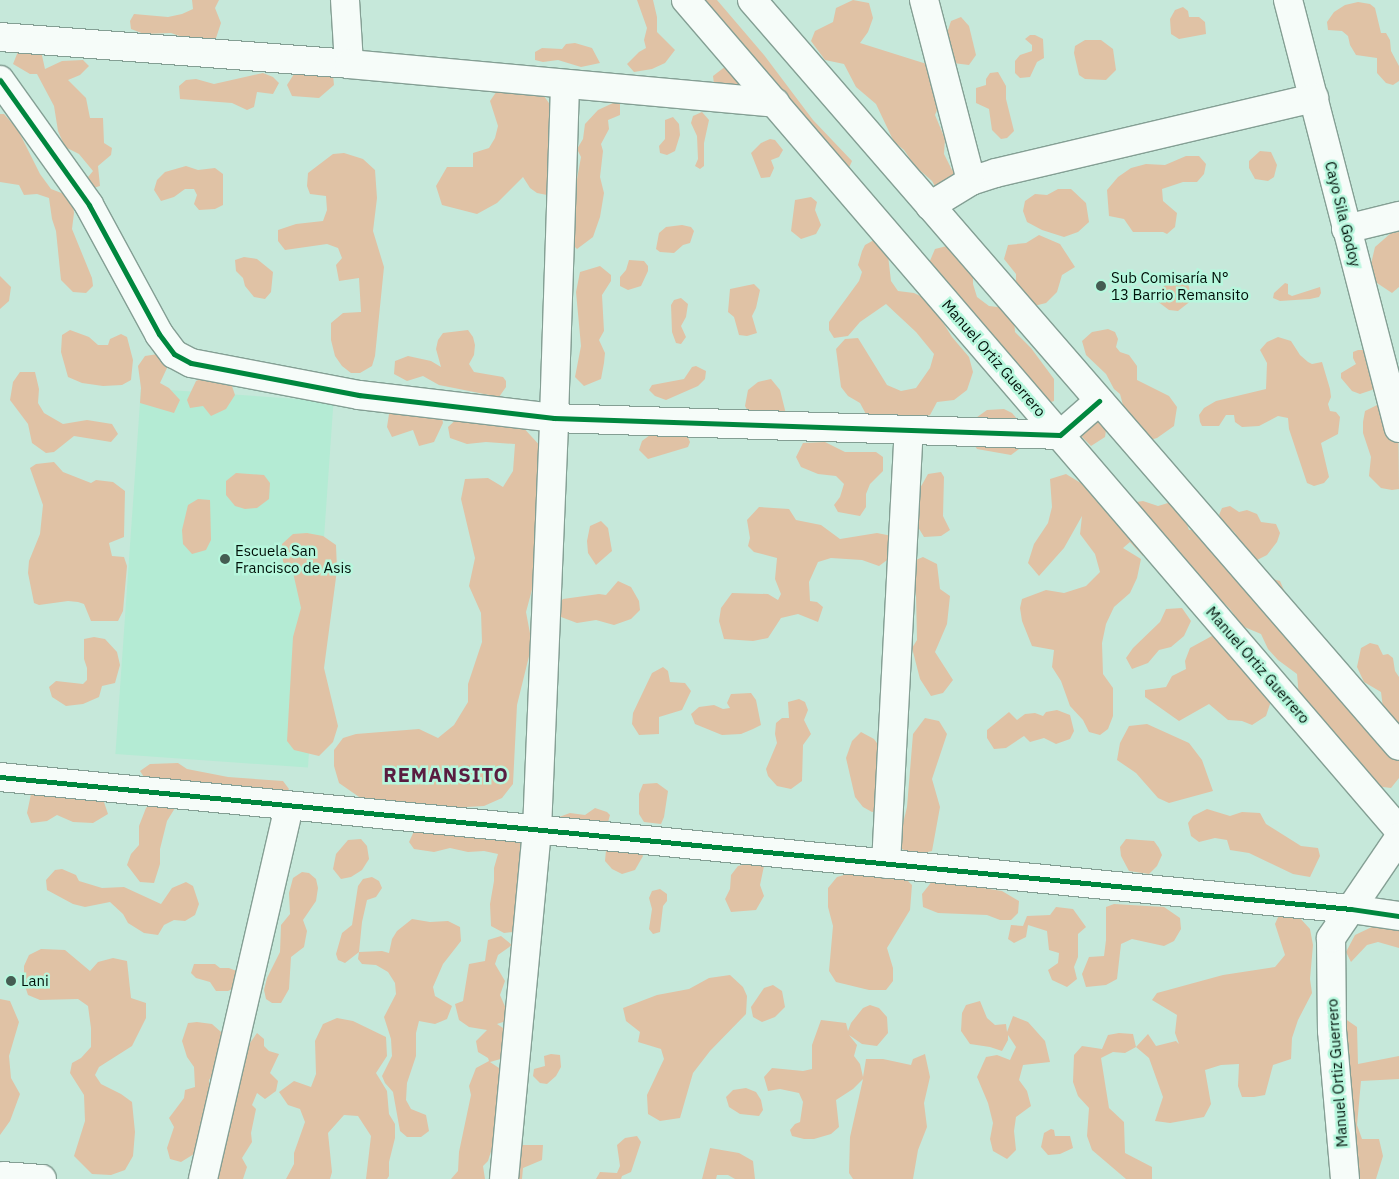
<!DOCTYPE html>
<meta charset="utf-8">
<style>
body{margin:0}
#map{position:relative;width:1399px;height:1179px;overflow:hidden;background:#c6e8da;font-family:"IBM Plex Sans",sans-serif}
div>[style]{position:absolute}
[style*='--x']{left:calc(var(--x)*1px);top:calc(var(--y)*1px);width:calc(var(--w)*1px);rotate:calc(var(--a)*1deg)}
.built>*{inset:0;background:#b4ebd4;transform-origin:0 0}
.green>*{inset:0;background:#e0c2a5}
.roads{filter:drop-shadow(1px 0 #849f94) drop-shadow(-1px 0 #849f94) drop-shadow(0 1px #849f94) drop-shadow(0 -1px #849f94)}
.minor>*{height:28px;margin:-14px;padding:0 14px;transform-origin:14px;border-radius:14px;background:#f6fcf9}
.tertiary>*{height:28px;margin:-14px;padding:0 14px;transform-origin:14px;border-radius:14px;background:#f6fcf9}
.cycleway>*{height:5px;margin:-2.5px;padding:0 2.5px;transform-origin:2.5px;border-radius:2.5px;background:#00873e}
.dots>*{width:14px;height:14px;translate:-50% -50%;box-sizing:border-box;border:2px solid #b7f7dd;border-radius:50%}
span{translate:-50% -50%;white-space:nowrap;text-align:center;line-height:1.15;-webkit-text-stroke:5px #b7f7dd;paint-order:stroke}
.street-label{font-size:15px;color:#001109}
.poi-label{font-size:15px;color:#001109}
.left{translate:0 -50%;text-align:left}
.district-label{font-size:20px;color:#591c40;font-weight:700;letter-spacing:1px}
</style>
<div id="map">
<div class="built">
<div style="left:141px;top:388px;width:193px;height:367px;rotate:4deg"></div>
</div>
<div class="green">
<div style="clip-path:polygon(192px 0,219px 0,215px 8px,221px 23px,216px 38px,205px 41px,188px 39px,171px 33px,144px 34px,131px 29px,130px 21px,134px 14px,168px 17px,182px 14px,193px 9px)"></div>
<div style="clip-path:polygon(637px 0,653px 0,657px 17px,657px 32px,675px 50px,665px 63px,652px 69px,634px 72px,627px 64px,639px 52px,646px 48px,644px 40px,647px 28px)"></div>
<div style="clip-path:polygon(696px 0,717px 0,764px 55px,813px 120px,852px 161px,848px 170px)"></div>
<div style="clip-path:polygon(853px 0,869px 3px,873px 18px,868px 32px,860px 43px,933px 66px,941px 100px,935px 115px,945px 139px,944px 154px,952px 170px,960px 177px,940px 195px,932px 181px,915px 166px,904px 150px,894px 142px,876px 104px,856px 87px,844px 64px,825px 60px,811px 41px,815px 31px,833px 22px,836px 8px)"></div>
<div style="clip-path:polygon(1358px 2px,1370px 4px,1375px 8px,1381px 33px,1386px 33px,1390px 40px,1391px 51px,1399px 66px,1399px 81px,1393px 85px,1386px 83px,1377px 73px,1377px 58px,1356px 55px,1350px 45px,1348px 36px,1342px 31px,1328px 30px,1327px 22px,1334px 12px,1345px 5px)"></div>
<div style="clip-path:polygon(1183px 7px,1188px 11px,1189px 17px,1199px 17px,1205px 22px,1206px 34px,1179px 39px,1171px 34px,1170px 19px,1175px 10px)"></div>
<div style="clip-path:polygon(961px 17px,969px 26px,976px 55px,969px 65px,953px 63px,947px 33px,951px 21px)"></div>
<div style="clip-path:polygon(1030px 35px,1035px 35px,1043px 39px,1044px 58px,1037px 62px,1030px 77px,1020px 78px,1015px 73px,1015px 61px,1020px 55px,1032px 51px,1032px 45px,1025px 39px)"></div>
<div style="clip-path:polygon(1085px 40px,1101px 40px,1113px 49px,1116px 70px,1106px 80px,1085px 79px,1079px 75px,1074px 53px,1075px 46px)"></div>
<div style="clip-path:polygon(575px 43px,592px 48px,600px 63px,581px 67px,558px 60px,543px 62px,535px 60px,535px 52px,542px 48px,562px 49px,566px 44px)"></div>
<div style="clip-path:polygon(19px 49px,41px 51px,45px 69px,62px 61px,83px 60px,89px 66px,80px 75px,68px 80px,86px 98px,90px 118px,103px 118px,104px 143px,112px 148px,111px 155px,98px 166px,100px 186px,90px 189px,84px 182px,93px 171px,79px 154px,65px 147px,58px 131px,54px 106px,37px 74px,30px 74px,13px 64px)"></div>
<div style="clip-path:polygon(313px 66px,333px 75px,334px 85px,319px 98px,292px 96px,287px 85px,294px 74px)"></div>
<div style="clip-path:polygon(726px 66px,740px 69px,742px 89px,714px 84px,713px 76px)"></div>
<div style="clip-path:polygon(998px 72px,1006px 86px,1006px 99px,1014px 131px,1007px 138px,1001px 139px,992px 130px,989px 109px,976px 103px,976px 88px,986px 85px,986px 79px,990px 73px)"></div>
<div style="clip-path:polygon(263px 73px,273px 77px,279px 83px,273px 94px,257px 92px,254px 107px,247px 110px,232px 103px,180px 99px,179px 86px,186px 80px,196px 79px,214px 84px)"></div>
<div style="clip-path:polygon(499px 88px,527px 89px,544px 96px,551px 106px,556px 189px,547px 195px,537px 193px,530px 188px,523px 177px,497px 203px,477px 214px,442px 205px,436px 186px,447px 167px,473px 167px,473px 153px,489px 148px,495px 138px,498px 126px,490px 101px)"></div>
<div style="clip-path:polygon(613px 103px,620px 103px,620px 115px,608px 120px,609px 129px,601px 144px,603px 151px,600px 177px,604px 193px,600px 217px,593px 237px,577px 249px,570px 242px,575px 210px,569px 198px,577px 179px,581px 157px,577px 149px,583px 139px,585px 124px,598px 110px)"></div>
<div style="clip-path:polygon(702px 112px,709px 120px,704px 143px,704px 166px,700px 169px,695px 166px,698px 159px,697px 136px,691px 123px,693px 116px)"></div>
<div style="clip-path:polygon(0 114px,4px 114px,18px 130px,40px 174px,51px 189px,72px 197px,74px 213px,72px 229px,92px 278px,93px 286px,86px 293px,73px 292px,61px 280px,56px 231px,52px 219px,49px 198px,37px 194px,24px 195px,19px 185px,0 182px)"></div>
<div style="clip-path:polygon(673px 117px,679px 124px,680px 135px,675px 151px,667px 155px,660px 153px,659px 146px,665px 139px,665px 120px)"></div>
<div style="clip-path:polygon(770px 139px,775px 140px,783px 150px,779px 157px,771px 160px,774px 168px,770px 177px,761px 178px,751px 153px,761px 143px)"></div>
<div style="clip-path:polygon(1260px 151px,1271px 152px,1277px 165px,1274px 177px,1268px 181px,1255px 179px,1249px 168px,1249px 161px)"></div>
<div style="clip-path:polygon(344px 153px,363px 159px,375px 170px,377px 198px,373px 231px,384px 267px,375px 356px,372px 366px,360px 373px,351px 373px,342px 366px,335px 356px,331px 340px,331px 323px,343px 313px,361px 312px,359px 278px,339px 281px,336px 265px,342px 258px,338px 248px,327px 244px,285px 250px,278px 241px,278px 230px,296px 224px,323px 221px,327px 210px,326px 196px,310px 194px,307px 186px,308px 173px,333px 154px)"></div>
<div style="clip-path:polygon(1186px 156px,1199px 156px,1206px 164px,1204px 174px,1197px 182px,1183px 182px,1162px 189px,1163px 201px,1177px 213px,1175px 227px,1167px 234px,1163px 232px,1133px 232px,1124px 219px,1109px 216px,1107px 190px,1118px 177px,1131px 168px,1146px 164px,1165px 165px)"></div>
<div style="clip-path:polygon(186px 166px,198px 170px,215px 168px,223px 174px,223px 205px,215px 209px,199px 210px,194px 204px,197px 195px,194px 189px,185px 189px,174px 197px,161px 201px,154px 190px,157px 180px,165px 172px)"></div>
<div style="clip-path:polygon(1058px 189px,1071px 189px,1086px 203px,1089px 222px,1078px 232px,1064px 237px,1042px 230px,1027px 222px,1023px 211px,1025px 201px,1035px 194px,1047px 195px)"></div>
<div style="clip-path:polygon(811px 197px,817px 202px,815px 210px,821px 225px,816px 234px,801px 239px,791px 231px,795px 200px)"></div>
<div style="clip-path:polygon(682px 225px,691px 227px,694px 231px,690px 243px,683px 245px,674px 253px,660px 252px,656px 249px,659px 233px,666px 227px)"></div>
<div style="clip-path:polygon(1399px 232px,1399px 287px,1392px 293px,1374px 281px,1371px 264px,1375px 247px,1391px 233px)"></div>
<div style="clip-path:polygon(1039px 235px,1060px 244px,1075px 267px,1062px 275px,1057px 292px,1046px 303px,1034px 306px,1016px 296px,1016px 274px,1004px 259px,1008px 245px,1026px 243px)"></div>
<div style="clip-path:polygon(874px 240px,887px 247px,891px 281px,898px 291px,914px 293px,929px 300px,952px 337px,969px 357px,973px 372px,967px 390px,954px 400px,937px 402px,930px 415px,899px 426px,868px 418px,860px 403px,848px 396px,841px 387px,836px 349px,845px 339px,858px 338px,887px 385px,901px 391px,916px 388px,930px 368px,934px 354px,916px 332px,886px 304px,860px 322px,848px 336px,834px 338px,829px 330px,829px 322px,859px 281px,862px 272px,858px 265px,862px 251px,865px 245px)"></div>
<div style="clip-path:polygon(951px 245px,973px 269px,973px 284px,977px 297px,989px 306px,1006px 308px,1014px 320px,1015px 332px,1031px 348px,1054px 379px,1054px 401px,1036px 407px,929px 263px,935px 249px)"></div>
<div style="clip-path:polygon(244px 257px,257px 259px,273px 272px,271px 292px,265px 299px,254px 297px,245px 286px,243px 278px,236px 271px,235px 260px)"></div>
<div style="clip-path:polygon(629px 260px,644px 261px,648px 266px,648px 271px,641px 286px,628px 290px,620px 286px,620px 277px,626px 270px)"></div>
<div style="clip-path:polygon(600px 266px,611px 275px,611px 281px,602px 295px,604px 331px,599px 340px,605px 353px,604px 363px,601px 379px,584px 386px,575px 377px,581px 346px,576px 292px,580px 272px)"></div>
<div style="clip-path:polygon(0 276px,11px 287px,9px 301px,0 309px)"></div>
<div style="clip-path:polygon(1178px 277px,1188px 283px,1192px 300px,1178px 311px,1169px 310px,1157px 301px,1158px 292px,1171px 279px)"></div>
<div style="clip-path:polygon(1285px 283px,1288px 284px,1288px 294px,1292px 296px,1320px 287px,1321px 293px,1319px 297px,1310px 299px,1280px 301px,1273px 298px,1274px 293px)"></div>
<div style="clip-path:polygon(754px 284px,760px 290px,756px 308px,752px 316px,757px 333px,747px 336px,739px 335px,734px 317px,728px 312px,730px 289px)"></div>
<div style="clip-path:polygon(681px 298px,688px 304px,686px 317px,681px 326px,686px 337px,681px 344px,676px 343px,672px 332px,671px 305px,674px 300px)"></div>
<div style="clip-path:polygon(1108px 329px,1115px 332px,1118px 339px,1116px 347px,1120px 352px,1129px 355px,1137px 366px,1137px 380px,1169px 396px,1177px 407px,1174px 426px,1157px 438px,1150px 440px,1124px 409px,1120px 394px,1114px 389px,1106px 374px,1086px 355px,1082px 341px,1092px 332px)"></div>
<div style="clip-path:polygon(70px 330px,89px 337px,98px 345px,108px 345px,110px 339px,121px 334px,127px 337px,133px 360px,131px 380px,122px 385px,103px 386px,82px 383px,68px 377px,61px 352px,62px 335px)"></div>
<div style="clip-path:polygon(468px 330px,473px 337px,475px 345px,474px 355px,469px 364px,474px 372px,503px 377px,506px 381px,506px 387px,499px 397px,439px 385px,423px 376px,407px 381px,394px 374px,395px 361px,408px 356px,431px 361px,441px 367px,436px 349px,438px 340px,443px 333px)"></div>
<div style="clip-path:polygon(1278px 337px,1291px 341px,1300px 355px,1308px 362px,1312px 364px,1322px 362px,1330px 389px,1331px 397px,1328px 404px,1330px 411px,1336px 412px,1340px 417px,1338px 434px,1321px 443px,1329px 477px,1324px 483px,1314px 486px,1307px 483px,1289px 429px,1288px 418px,1278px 416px,1259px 426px,1242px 427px,1235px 422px,1234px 415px,1226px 415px,1219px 426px,1202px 426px,1200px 422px,1199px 415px,1204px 408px,1216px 401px,1266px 389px,1267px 363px,1260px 350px,1267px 342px)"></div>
<div style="clip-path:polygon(1358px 350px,1366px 350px,1383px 381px,1372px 390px,1360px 394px,1352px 391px,1341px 378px,1341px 373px,1356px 364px,1353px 358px,1353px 352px)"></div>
<div style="clip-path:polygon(158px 354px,167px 368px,160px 383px,169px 388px,180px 400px,174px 413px,140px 403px,141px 388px,138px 366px,145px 356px)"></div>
<div style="clip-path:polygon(696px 366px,706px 371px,705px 379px,698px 386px,666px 400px,655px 396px,649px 390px,652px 385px,684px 379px,692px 367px)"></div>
<div style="clip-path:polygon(20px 372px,35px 372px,39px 389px,38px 403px,44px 413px,63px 424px,87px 420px,112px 424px,118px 434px,111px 442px,74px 436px,54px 452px,46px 453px,32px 443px,28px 424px,10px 400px,13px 382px)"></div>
<div style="clip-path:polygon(212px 374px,229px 377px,235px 395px,226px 409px,211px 416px,203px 406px,190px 408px,187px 400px,196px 381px)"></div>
<div style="clip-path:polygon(771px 379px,780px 390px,787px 418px,753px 420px,745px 406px,748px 390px,758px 382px)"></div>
<div style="clip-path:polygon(1398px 403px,1399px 489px,1392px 490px,1381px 488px,1369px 476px,1371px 457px,1363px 433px,1363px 422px,1365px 411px,1377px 405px)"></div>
<div style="clip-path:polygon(396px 409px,441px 412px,443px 423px,434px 442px,419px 446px,413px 430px,392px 437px,387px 427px,389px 414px)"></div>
<div style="clip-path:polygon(1004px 409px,1012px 413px,1023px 426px,1023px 446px,1011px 455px,977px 449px,968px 436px,973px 420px,987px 410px)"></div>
<div style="clip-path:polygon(1098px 415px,1107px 423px,1105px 437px,1091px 446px,1080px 435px)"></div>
<div style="clip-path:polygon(460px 416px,521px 425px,542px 448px,543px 480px,535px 523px,537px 571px,526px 612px,532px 644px,517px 705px,513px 784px,502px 798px,484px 806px,431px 809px,362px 799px,339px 783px,334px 766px,334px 750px,343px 738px,356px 734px,419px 729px,438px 738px,454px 725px,468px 702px,468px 684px,482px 642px,481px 613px,469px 586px,475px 558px,461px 499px,465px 479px,488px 478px,503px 487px,513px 471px,515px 444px,486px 442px,467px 444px,450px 438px,448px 427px)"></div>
<div style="clip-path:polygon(654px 432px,687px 435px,690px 442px,688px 447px,648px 459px,639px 450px,642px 441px)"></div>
<div style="clip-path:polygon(825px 442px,845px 452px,876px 452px,883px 457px,883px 471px,870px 484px,866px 494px,866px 507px,860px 516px,838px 512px,834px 505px,840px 497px,844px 484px,836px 476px,818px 474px,801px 467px,796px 457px,803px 443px)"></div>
<div style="clip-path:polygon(54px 462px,63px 472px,91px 483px,96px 480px,113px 482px,125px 491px,124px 537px,109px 543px,112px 556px,124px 557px,127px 566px,123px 611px,118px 621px,91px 621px,84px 604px,78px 602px,68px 601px,39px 605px,34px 603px,28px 573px,29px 561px,40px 534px,43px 505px,30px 468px,36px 464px)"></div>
<div style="clip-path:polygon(941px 472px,944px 477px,943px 516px,950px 530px,941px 536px,924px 537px,918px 527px,919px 490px,928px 474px)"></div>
<div style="clip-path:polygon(236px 473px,264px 475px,270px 483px,269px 499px,257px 508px,245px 509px,235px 506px,226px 495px,226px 481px)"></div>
<div style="clip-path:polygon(1066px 474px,1117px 505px,1143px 501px,1158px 506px,1178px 500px,1189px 530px,1200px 530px,1265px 577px,1280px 581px,1286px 595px,1281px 610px,1399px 758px,1399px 778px,1391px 788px,1375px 786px,1365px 777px,1361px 764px,1353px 753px,1299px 697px,1297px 674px,1278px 660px,1268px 649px,1261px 634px,1242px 626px,1230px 609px,1213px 593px,1161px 553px,1143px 556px,1130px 542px,1123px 548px,1141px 559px,1137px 578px,1130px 593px,1114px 607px,1106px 624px,1102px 643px,1103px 674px,1113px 688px,1113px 716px,1108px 729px,1100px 735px,1089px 732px,1083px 720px,1070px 706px,1061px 681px,1052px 667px,1054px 650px,1032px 646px,1022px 621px,1020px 608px,1022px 599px,1046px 590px,1064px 593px,1086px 586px,1100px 572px,1095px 554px,1080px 534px,1082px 516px,1064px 548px,1039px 576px,1028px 563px,1034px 544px,1048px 523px,1052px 507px,1050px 479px)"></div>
<div style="clip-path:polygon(198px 499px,210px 500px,211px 540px,206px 550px,192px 554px,183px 544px,182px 530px,188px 505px)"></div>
<div style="clip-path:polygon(1230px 506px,1239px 512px,1247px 510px,1257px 514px,1261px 522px,1276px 524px,1280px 533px,1277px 542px,1267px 555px,1257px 560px,1245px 557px,1235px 533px,1223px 522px,1219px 515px,1222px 508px)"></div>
<div style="clip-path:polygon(759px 507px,789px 509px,796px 520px,821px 525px,840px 539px,877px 533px,892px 536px,894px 555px,879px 566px,862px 560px,831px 558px,818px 562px,809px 582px,810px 601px,817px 602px,823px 607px,818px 622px,798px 614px,781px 618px,768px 638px,753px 641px,724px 639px,719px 621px,721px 608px,732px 593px,768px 594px,778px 600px,781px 594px,775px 579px,777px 558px,754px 552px,748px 546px,750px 538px,747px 520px)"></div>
<div style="clip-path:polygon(601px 521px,608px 528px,612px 551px,596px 565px,588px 553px,587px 541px,590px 526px)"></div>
<div style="clip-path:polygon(307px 533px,323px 536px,336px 545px,337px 570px,324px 668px,338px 726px,333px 742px,319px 756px,294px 750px,287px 741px,293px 637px,301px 608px,292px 568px,283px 562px,282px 544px,293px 534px)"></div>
<div style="clip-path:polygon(923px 557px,937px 564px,940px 589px,950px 596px,947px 624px,935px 652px,953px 680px,943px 693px,931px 696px,920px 679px,912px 648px,917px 640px,916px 596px,911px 562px)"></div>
<div style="clip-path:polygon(618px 581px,631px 587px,639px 601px,640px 610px,631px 619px,614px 625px,596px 620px,577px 623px,561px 617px,555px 608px,563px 599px,599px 594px,606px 595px)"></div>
<div style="clip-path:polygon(1182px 608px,1191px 621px,1184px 636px,1171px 647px,1159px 650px,1148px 663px,1132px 669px,1126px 658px,1133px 648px,1160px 622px,1166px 609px)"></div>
<div style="clip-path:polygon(1221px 631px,1272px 698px,1266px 716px,1252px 725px,1242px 721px,1228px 720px,1209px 704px,1179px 721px,1145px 697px,1145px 690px,1166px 687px,1172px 676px,1186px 669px,1185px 661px,1190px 648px)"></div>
<div style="clip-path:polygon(94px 637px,105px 639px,117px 652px,120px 665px,115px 683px,102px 686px,99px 697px,83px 704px,66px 706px,52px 697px,49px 687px,56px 681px,83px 684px,87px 680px,87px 668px,84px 659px,84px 639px)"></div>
<div style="clip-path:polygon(1370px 643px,1378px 645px,1383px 655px,1388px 654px,1393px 658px,1395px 671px,1399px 677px,1399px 732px,1383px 708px,1381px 692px,1364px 682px,1357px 667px,1361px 648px)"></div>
<div style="clip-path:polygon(663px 667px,668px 671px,670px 682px,685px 683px,691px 691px,682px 710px,659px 717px,659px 734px,639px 735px,632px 724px,633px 713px,652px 673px)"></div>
<div style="clip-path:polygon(751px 693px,756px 700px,761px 725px,753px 729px,741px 734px,722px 735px,695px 724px,691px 714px,699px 707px,714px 705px,723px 709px,730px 708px,727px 703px,731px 694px)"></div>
<div style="clip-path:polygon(799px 699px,805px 702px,808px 710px,804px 720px,811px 734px,803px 745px,802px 781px,791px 789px,777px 786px,768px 776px,766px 769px,777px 743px,775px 734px,776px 723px,782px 718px,789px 718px,788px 702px)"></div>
<div style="clip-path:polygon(1057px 710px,1070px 715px,1074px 731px,1070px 739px,1056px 744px,1044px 738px,1030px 742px,1024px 736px,1006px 748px,994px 749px,987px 738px,987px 730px,1009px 712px,1017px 720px,1025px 714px,1035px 713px,1043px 716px,1046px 712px)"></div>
<div style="clip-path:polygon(925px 718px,939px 721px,947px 734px,932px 779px,940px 807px,932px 851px,915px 855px,902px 849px,901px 832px,907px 807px,913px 734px)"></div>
<div style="clip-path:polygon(1147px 724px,1189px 743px,1202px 760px,1213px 791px,1169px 803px,1158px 798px,1136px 773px,1117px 760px,1120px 743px,1129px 726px)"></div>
<div style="clip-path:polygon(861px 732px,874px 739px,879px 746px,889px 808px,872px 812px,863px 807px,855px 797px,846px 758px,852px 741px)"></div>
<div style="clip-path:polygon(178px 763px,187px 769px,228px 777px,283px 781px,289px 789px,283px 798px,183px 786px,166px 778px,146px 780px,140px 771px,150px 764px)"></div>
<div style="clip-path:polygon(657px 783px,668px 791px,664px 817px,661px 824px,644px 822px,639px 814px,639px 794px,643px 784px)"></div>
<div style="clip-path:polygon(63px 792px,104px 802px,108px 814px,93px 823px,73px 822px,57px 815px,47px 821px,31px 823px,27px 813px,31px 794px)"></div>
<div style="clip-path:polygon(155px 800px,167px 800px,175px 808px,167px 821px,160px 849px,160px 864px,154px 883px,140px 882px,127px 865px,131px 854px,139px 845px,139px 826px,146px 808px)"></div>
<div style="clip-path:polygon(595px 808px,607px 812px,610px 815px,607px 826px,555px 826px,559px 817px,570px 813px,585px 815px)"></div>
<div style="clip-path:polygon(1207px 809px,1230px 816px,1242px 812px,1260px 813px,1266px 824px,1301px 846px,1318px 848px,1320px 856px,1310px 877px,1293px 874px,1249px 853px,1230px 850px,1227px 840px,1215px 838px,1199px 842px,1191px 836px,1188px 823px,1193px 816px)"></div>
<div style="clip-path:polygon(415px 829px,529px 838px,522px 931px,504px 933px,491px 926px,490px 904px,494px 881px,494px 868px,498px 854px,484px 851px,468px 852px,450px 848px,434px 852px,414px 849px,409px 842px)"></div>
<div style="clip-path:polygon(361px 839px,367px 846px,369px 859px,362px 870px,351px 877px,341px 879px,333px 869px,336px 854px,348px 840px)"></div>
<div style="clip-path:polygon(1126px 839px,1154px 841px,1159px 848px,1162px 855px,1157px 866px,1149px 874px,1129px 871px,1121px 856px,1120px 847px)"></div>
<div style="clip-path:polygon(639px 849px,643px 856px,635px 870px,622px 874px,612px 869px,605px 861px,606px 850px)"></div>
<div style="clip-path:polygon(752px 863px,764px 866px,760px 885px,764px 896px,756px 910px,731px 912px,725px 899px,730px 889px,731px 875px,738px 866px)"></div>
<div style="clip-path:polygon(62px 869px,76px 875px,79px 881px,102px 888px,124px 887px,161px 904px,172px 888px,186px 882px,193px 886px,199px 904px,195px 915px,185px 921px,174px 920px,164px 925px,158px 935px,144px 933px,128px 923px,123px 914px,110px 902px,85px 907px,73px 904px,47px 890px,46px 880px,55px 870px)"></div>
<div style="clip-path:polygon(858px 871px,899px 872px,912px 885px,910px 910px,887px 948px,893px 968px,893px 981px,886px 990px,869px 990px,836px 982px,829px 971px,833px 926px,828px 907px,828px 888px,837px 877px)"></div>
<div style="clip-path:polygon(302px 872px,309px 873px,316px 879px,318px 888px,316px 901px,303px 920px,307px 931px,304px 947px,291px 957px,289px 989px,281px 1003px,272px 1003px,266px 999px,264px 990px,267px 978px,280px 952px,281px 925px,290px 914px,289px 893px,293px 878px)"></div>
<div style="clip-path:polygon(372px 877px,379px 881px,382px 888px,376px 897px,367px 900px,362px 922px,359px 952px,382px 951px,389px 953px,392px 939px,397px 931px,412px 919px,430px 922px,448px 921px,460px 927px,461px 941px,443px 964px,433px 987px,435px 996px,452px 1006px,447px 1019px,435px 1024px,419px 1021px,416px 1033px,416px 1056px,407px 1083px,406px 1100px,411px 1109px,426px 1115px,429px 1131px,421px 1137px,407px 1137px,400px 1131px,393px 1092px,385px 1083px,382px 1076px,392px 1056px,391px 1039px,384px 1017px,396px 994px,395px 983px,388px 972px,376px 965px,362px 964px,358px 959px,359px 952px,345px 963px,338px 960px,336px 954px,342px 933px,352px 925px,358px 886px,363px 879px)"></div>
<div style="clip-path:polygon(933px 880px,1002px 891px,1019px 901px,1018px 913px,1011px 920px,1000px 920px,987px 915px,938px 913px,923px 907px,922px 894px)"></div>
<div style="clip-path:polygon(660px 889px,667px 894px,667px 901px,663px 906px,660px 932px,653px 934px,649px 929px,652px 909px,649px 898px,652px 891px)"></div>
<div style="clip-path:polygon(1114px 904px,1164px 907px,1180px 918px,1181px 929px,1174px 941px,1164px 946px,1132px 939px,1121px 944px,1117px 979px,1106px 985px,1086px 987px,1082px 974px,1089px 957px,1104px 956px,1106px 940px,1106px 907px)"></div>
<div style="clip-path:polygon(1056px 907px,1073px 909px,1086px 927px,1078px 934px,1078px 957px,1074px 967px,1077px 979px,1067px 987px,1052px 980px,1048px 970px,1058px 963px,1059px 953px,1049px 950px,1047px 931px,1028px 925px,1026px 937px,1014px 943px,1008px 939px,1011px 925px,1023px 926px,1027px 916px,1050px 915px)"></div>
<div style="clip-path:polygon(1279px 915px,1299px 917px,1310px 929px,1313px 945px,1310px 979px,1312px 993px,1298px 1020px,1292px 1038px,1291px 1059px,1273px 1065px,1265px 1095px,1254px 1097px,1242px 1097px,1238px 1086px,1239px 1064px,1221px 1065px,1205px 1070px,1211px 1104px,1204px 1117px,1170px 1123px,1155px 1121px,1163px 1097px,1149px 1058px,1136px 1047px,1125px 1053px,1113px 1052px,1101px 1058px,1109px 1108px,1124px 1122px,1125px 1153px,1152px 1167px,1152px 1179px,1126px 1179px,1092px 1150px,1087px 1136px,1089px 1108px,1078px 1096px,1073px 1082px,1074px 1055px,1082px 1046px,1102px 1049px,1108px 1035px,1119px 1033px,1133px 1034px,1136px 1047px,1148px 1034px,1156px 1046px,1176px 1041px,1179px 1044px,1175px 1033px,1177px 1015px,1152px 1000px,1157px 993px,1223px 975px,1275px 967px,1285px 955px,1275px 924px)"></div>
<div style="clip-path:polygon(1385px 925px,1399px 930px,1399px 948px,1378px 942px,1367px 945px,1351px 962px,1346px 952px,1355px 935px,1374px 926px)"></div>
<div style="clip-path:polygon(501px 936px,512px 945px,498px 955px,495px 964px,505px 981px,500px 995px,507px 1011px,506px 1021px,497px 1024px,506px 1030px,504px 1058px,490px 1062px,499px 1068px,506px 1079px,497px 1132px,488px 1161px,483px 1166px,485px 1179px,451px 1179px,458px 1171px,459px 1152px,471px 1095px,469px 1086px,476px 1068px,489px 1061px,488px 1058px,478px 1052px,476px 1041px,487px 1030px,469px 1027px,459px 1020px,455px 1004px,463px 1001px,469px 964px,485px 961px,488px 940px)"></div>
<div style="clip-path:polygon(41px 949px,65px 950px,90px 971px,98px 962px,113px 958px,127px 961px,131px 998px,146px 1003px,146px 1018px,132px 1046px,99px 1067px,95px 1075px,101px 1084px,121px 1094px,132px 1102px,135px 1132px,133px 1156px,125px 1170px,111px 1175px,92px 1174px,74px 1156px,85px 1121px,84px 1095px,70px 1073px,72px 1063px,81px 1058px,91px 1047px,91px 1028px,88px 1006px,78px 999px,40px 1000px,28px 995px,24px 983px,24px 966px,29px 955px)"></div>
<div style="clip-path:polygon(194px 964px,215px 964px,220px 968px,229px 968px,239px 972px,237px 987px,228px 991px,216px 991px,210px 982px,196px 978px,191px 973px)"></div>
<div style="clip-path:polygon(730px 975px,743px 987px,747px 996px,746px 1014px,710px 1051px,693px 1073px,680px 1118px,660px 1121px,648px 1114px,647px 1095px,664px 1059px,661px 1049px,638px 1042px,640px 1032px,626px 1021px,623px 1008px,657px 995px,689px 989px,709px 978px)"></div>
<div style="clip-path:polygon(773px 985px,782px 991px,785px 1007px,775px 1017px,762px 1022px,753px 1017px,751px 1007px,764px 988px)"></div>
<div style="clip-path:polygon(0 999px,10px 1001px,19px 1022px,9px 1056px,11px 1078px,20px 1094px,10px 1121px,0 1135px)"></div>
<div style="clip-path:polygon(980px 1001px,987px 1018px,995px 1025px,1006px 1024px,1007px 1032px,1013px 1016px,1028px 1022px,1045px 1041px,1050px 1062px,1023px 1065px,1019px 1080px,1027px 1091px,1031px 1106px,1016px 1117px,1014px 1131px,1016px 1150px,1007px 1159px,993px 1151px,990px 1139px,993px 1123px,988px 1103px,977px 1077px,986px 1057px,997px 1055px,1010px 1060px,1016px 1047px,1008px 1035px,1008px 1040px,1002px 1051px,990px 1047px,970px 1044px,961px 1031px,962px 1013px,966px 1005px)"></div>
<div style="clip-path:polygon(870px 1005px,879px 1008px,887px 1017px,888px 1033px,877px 1046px,862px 1044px,849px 1035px,857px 1045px,854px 1056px,860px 1064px,863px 1077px,866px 1059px,883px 1059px,911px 1065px,913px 1059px,925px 1054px,930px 1077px,924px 1103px,927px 1127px,918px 1150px,913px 1179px,853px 1179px,849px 1173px,850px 1137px,863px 1079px,853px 1089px,836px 1100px,839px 1127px,831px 1134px,814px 1139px,804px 1139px,792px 1136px,790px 1130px,795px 1124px,800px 1122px,803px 1102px,799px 1093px,780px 1089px,768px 1091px,764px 1077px,772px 1068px,803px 1071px,812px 1069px,812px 1045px,821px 1020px,846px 1023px,848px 1031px,851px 1023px,863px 1008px)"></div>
<div style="clip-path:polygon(337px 1018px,353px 1021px,386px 1037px,387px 1056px,376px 1073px,387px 1091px,389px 1114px,395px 1124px,395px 1138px,389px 1162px,389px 1176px,387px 1179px,366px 1179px,371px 1136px,358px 1116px,344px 1115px,328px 1133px,332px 1172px,330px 1179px,286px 1179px,294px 1164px,294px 1153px,305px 1122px,300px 1109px,288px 1105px,279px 1092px,294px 1081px,311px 1087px,316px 1074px,315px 1041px,323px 1024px)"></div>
<div style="clip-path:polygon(1344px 1018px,1357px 1027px,1358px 1064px,1399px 1056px,1399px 1079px,1361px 1081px,1357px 1125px,1362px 1139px,1379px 1139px,1383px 1156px,1376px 1179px,1349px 1179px)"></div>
<div style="clip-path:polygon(197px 1022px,212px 1024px,221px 1032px,221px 1048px,219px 1064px,209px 1080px,210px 1094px,200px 1148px,194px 1154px,181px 1162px,170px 1159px,167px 1148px,174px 1127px,169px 1118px,184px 1098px,185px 1090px,195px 1087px,194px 1067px,187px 1057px,182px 1041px,188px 1023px)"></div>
<div style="clip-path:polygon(257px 1033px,264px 1039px,264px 1046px,269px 1051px,279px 1054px,270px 1073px,278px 1081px,276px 1091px,265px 1099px,257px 1093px,252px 1105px,256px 1109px,251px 1133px,252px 1142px,242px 1158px,247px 1167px,243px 1179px,216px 1179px,247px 1047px)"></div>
<div style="clip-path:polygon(551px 1054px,560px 1055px,561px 1067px,556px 1076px,547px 1084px,540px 1083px,533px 1076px,534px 1069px,545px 1066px,544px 1056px)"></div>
<div style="clip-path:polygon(746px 1088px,756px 1092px,761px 1100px,763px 1110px,759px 1116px,740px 1114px,729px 1107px,726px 1097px,733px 1090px)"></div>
<div style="clip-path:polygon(1051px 1129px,1054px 1130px,1055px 1136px,1070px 1136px,1073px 1148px,1060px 1154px,1048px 1155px,1041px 1147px,1044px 1133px)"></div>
<div style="clip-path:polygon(637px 1136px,641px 1142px,631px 1172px,622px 1176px,621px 1179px,596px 1179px,600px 1172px,617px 1173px,620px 1166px,617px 1145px,625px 1138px)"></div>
<div style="clip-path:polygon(517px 1145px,543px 1145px,542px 1160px,523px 1168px,522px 1179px,512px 1179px)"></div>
<div style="clip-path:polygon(710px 1148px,739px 1153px,753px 1161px,755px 1179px,735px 1179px,728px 1175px,717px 1175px,716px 1179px,702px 1179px)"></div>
</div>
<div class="roads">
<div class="minor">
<div style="--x:345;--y:0;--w:64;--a:86.4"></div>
<div style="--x:924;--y:0;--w:187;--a:75.4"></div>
<div style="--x:1288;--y:0;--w:442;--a:75.5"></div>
<div style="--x:0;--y:37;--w:350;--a:4.4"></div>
<div style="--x:349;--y:64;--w:428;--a:5.2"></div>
<div style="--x:0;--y:80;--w:153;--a:54.5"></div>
<div style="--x:89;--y:205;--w:147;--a:61.5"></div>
<div style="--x:159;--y:334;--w:25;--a:53"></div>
<div style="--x:174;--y:354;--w:19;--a:28"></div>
<div style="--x:191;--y:363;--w:171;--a:10.8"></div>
<div style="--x:359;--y:395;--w:196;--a:6.7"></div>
<div style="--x:554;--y:418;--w:506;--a:1.92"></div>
<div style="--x:1060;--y:435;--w:52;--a:-41.1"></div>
<div style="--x:930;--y:206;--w:48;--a:-31.4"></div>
<div style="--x:971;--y:181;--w:26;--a:-18"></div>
<div style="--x:996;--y:173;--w:327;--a:-13.3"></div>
<div style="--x:1346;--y:229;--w:55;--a:-13.8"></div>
<div style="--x:0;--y:777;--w:1357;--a:5.58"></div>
<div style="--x:1351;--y:909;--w:49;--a:8.3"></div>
<div style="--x:886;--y:864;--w:434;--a:-87"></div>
<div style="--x:2;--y:1176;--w:40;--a:4.3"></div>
<div style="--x:203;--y:1179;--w:383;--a:-77"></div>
<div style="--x:504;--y:1179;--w:351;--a:-84.6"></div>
<div style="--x:537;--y:830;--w:412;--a:-87.6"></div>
<div style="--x:554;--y:418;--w:333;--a:-88.1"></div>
</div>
<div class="tertiary">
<div style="--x:686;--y:0;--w:1094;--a:49.34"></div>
<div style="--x:752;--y:0;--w:987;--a:49.07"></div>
<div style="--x:1345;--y:1179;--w:149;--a:-95"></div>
<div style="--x:1332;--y:1031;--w:93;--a:-90.6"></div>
<div style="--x:1331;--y:938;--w:121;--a:-55.8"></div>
</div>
</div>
<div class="cycleway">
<div style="--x:0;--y:80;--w:153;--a:54.5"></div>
<div style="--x:89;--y:205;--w:147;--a:61.5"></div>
<div style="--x:159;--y:334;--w:25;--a:53"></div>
<div style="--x:174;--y:354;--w:19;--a:28"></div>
<div style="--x:191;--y:363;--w:171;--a:10.8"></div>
<div style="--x:359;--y:395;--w:196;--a:6.7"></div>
<div style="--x:554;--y:418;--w:506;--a:1.92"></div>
<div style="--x:1060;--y:435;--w:52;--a:-41.1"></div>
<div style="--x:0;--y:777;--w:1357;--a:5.58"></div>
<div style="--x:1351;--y:909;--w:49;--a:8.3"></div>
</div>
<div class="dots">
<div style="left:1101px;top:286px;background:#455c52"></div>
<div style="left:225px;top:559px;background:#455c52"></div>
<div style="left:11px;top:981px;background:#455c52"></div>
</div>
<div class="street-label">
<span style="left:1343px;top:214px;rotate:76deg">Cayo Sila Godoy</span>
<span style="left:994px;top:358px;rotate:49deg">Manuel Ortiz Guerrero</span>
<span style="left:1258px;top:665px;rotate:49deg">Manuel Ortiz Guerrero</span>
<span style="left:1337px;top:1073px;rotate:-94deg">Manuel Ortiz Guerrero</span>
</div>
<div class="poi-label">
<span class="left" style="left:1111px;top:286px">Sub Comisaría N°<br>13 Barrio Remansito</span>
<span class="left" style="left:235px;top:559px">Escuela San<br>Francisco de Asis</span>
<span class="left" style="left:21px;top:981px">Lani</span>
</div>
<div class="district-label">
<span style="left:446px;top:774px">REMANSITO</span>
</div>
</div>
